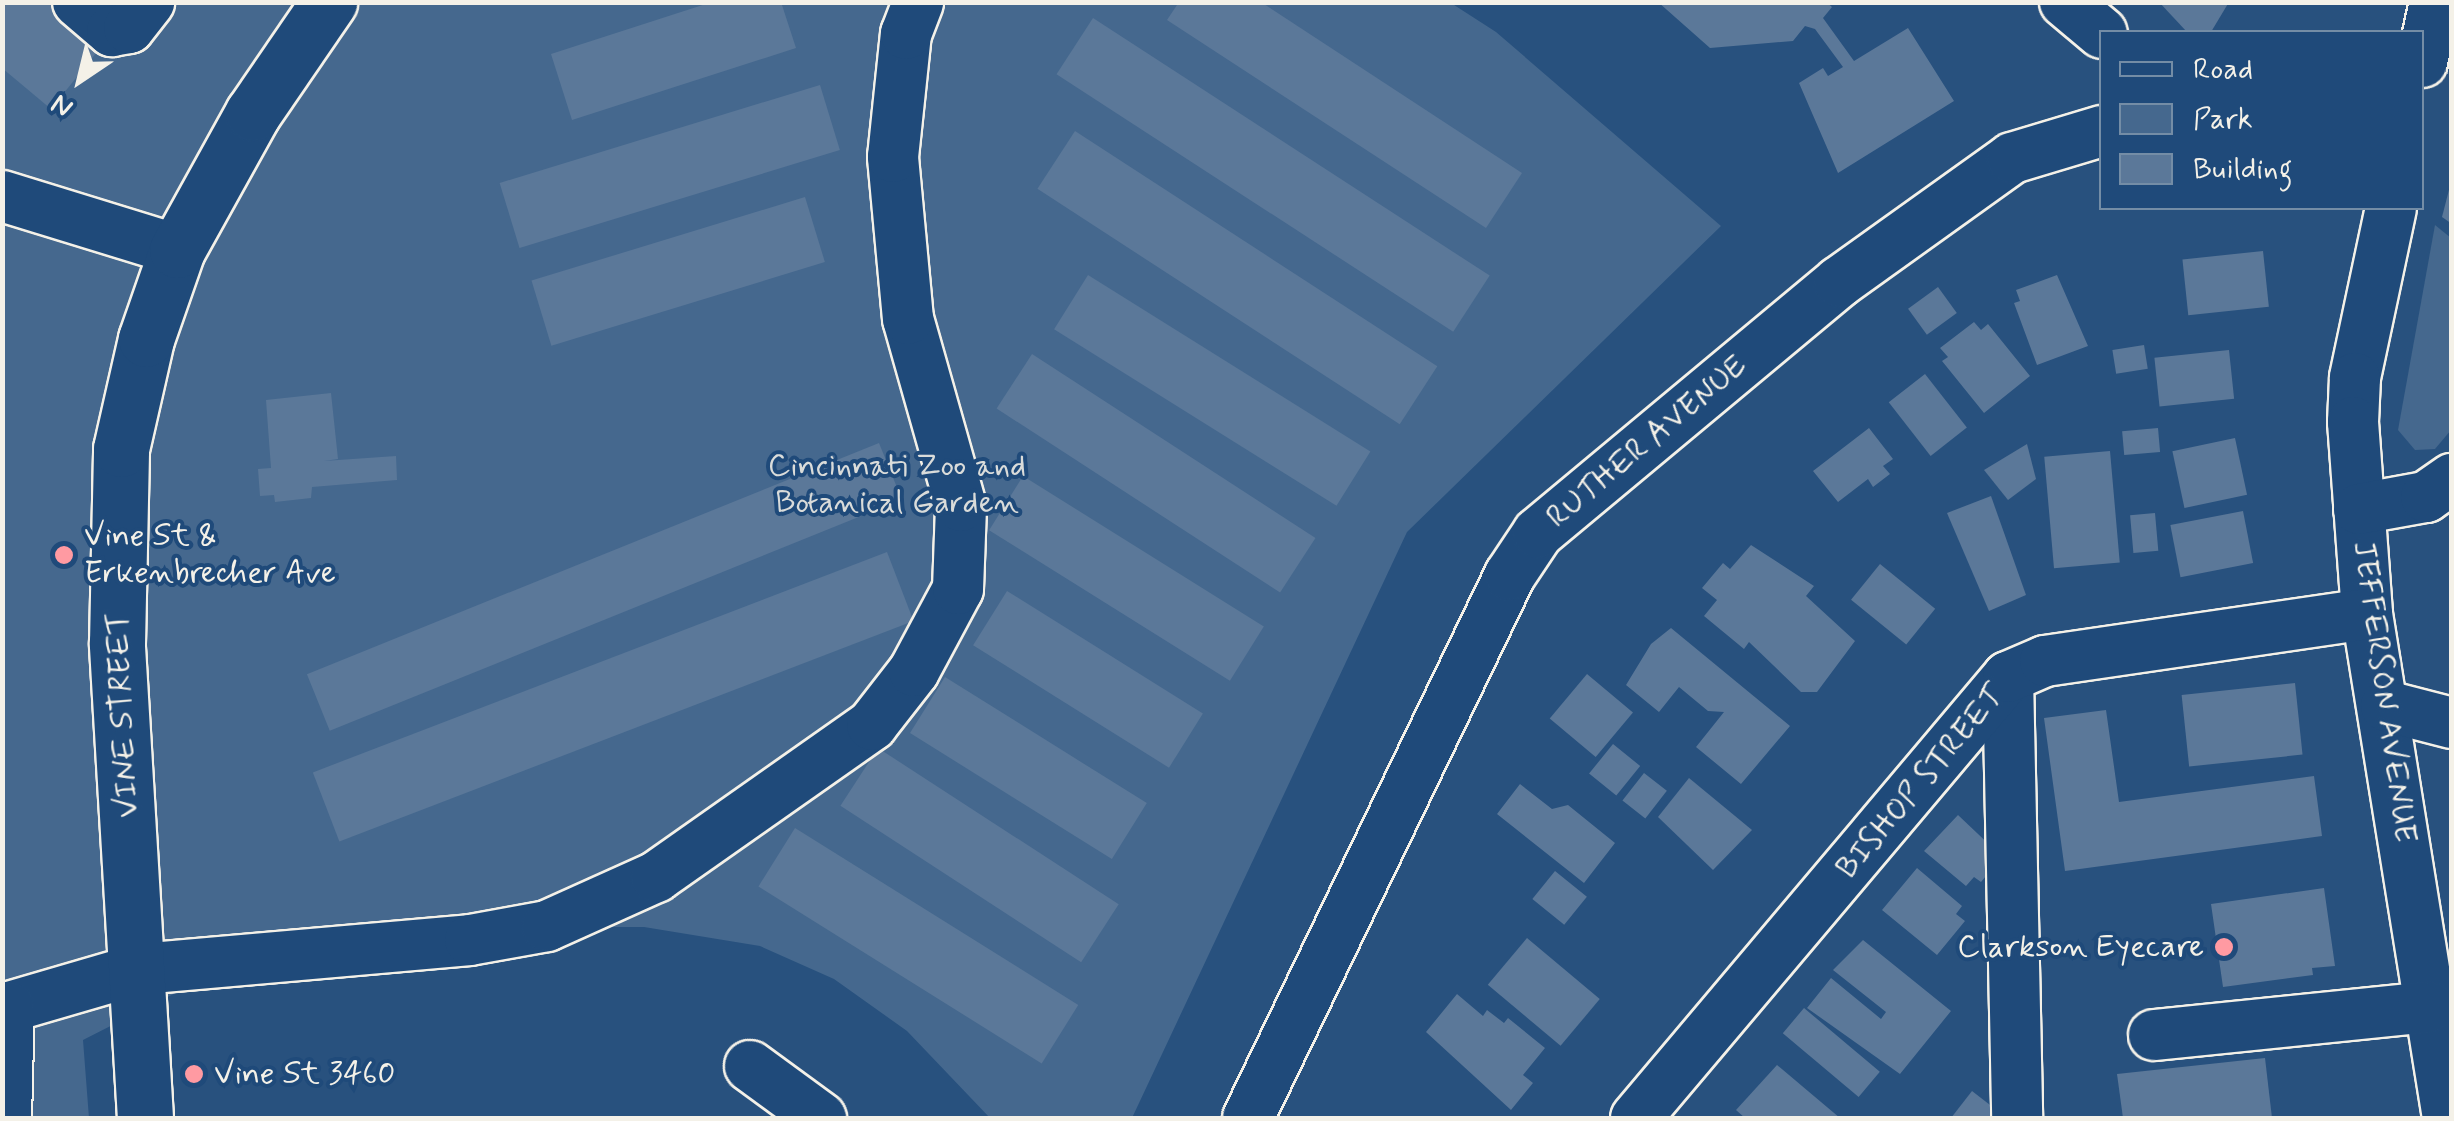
<!DOCTYPE html>
<style>
body{margin:0}
#map{position:relative;width:2454px;height:1121px;overflow:hidden;background:#28517e;font-family:Mynerve,sans-serif}
div>[style]{position:absolute}
[style*='--x']{left:calc(var(--x)*1px);top:calc(var(--y)*1px);width:calc(var(--w)*1px);rotate:calc(var(--a)*1deg)}
.green>*{inset:0;background:#45688e}
.building>*{inset:0;background:#5b7899;transform-origin:0 0}
.roads{filter:drop-shadow(2px 0 #f4f1e8) drop-shadow(-2px 0 #f4f1e8) drop-shadow(0 2px #f4f1e8) drop-shadow(0 -2px #f4f1e8)}
.minor>*{height:50px;margin:-25px;padding:0 25px;transform-origin:25px;border-radius:25px;background:#1f4a7a}
.major>*{height:55px;margin:-27.5px;padding:0 27.5px;transform-origin:27.5px;border-radius:27.5px;background:#1f4a7a}
.dots>*{width:28px;height:28px;translate:-50% -50%;box-sizing:border-box;border:5px solid #1f4a7a;border-radius:50%}
span{translate:-50% -50%;white-space:nowrap;text-align:center;line-height:1.15;-webkit-text-stroke:8px #1f4a7a;paint-order:stroke}
.street-label{font-size:32px;color:#f4f1e8}
.park-label{font-size:32px;color:#dadcda}
.poi-label{font-size:32px;color:#f4f1e8}
.left{translate:0 -50%;text-align:left}
.right{translate:-100% -50%;text-align:right}
.frame{position:absolute;inset:0;border:5px solid #f4f1e8;pointer-events:none}
.legend{position:absolute;left:2099px;top:30px;width:325px;height:180px;box-sizing:border-box;background:#1f4a7a;border:2px solid #748da6;margin:0;padding:12px 18px;list-style:none;font-size:30px;color:#f4f1e8}
.legend li{display:flex;align-items:center;gap:20px;height:50px}
.legend b{width:50px;border:2px solid #748da6}
.north{position:absolute;left:30px;top:30px;width:100px;height:100px;-webkit-text-stroke:8px #1f4a7a;paint-order:stroke;rotate:215deg;font-size:28px;font-weight:700;line-height:40px;text-align:center;color:#f4f1e8}
.north::after{content:'';display:block;margin:auto;width:35px;height:45px;background:#f4f1e8;clip-path:polygon(50% 0,100% 100%,50% 72%,0 100%)}
</style>
<div id="map">
<div class="green">
<div style="clip-path:polygon(2px 3px,1451px 3px,1496px 32px,1721px 226px,1407px 532px,1132px 1118px,990px 1118px,907px 1031px,834px 979px,760px 946px,644px 927px,593px 927px,481px 965px,193px 984px,83px 1040px,89px 1118px,3px 1118px)"></div>
<div style="clip-path:polygon(2435px 225px,2451px 238px,2451px 430px,2435px 449px,2415px 450px,2398px 430px)"></div>
</div>
<div class="building">
<div style="clip-path:polygon(2px 2px,56px 2px,105px 42px,51px 109px,2px 68px)"></div>
<div style="clip-path:polygon(712px 2px,781px 2px,796px 48px,572px 120px,551px 54px)"></div>
<div style="clip-path:polygon(1179px 2px,1261px 2px,1522px 173px,1486px 228px,1167px 20px)"></div>
<div style="clip-path:polygon(1658px 2px,1826px 2px,1832px 7px,1823px 18px,1854px 61px,1908px 28px,1954px 101px,1838px 173px,1799px 83px,1823px 68px,1828px 76px,1843px 67px,1815px 29px,1805px 26px,1793px 41px,1710px 48px)"></div>
<div style="clip-path:polygon(2159px 2px,2229px 2px,2211px 32px,2187px 32px)"></div>
<div style="left:1093px;top:18px;width:473px;height:67px;rotate:33deg"></div>
<div style="left:820px;top:85px;width:68px;height:335px;rotate:73deg"></div>
<div style="left:1075px;top:131px;width:432px;height:69px;rotate:33deg"></div>
<div style="clip-path:polygon(2450px 186px,2452px 186px,2452px 224px,2442px 217px)"></div>
<div style="left:805px;top:197px;width:68px;height:286px;rotate:73deg"></div>
<div style="left:2263px;top:251px;width:56px;height:81px;rotate:84deg"></div>
<div style="left:1088px;top:275px;width:333px;height:64px;rotate:32deg"></div>
<div style="clip-path:polygon(2057px 275px,2088px 346px,2037px 365px,2014px 303px,2020px 301px,2016px 290px)"></div>
<div style="left:1938px;top:287px;width:32px;height:37px;rotate:54deg"></div>
<div style="clip-path:polygon(1974px 322px,1981px 330px,1988px 324px,2030px 376px,1984px 413px,1942px 361px,1948px 357px,1940px 348px)"></div>
<div style="left:2144px;top:345px;width:24px;height:32px;rotate:81deg"></div>
<div style="left:2229px;top:350px;width:49px;height:75px;rotate:84deg"></div>
<div style="left:1032px;top:354px;width:338px;height:65px;rotate:33deg"></div>
<div style="left:1925px;top:374px;width:68px;height:46px;rotate:52deg"></div>
<div style="clip-path:polygon(331px 393px,338px 459px,324px 461px,396px 456px,397px 480px,312px 487px,311px 498px,275px 502px,274px 495px,260px 496px,258px 469px,271px 468px,266px 400px)"></div>
<div style="clip-path:polygon(1869px 428px,1893px 459px,1883px 466px,1890px 474px,1873px 487px,1868px 479px,1838px 502px,1813px 471px)"></div>
<div style="left:2158px;top:428px;width:24px;height:36px;rotate:85deg"></div>
<div style="left:2235px;top:438px;width:58px;height:64px;rotate:78deg"></div>
<div style="left:879px;top:443px;width:61px;height:617px;rotate:68deg"></div>
<div style="clip-path:polygon(2027px 444px,2036px 479px,2008px 500px,1984px 470px)"></div>
<div style="left:2110px;top:451px;width:112px;height:66px;rotate:85deg"></div>
<div style="left:1023px;top:476px;width:284px;height:64px;rotate:32deg"></div>
<div style="clip-path:polygon(1991px 496px,2026px 595px,1989px 611px,1947px 513px)"></div>
<div style="left:2243px;top:511px;width:53px;height:74px;rotate:79deg"></div>
<div style="left:2155px;top:513px;width:38px;height:25px;rotate:85deg"></div>
<div style="clip-path:polygon(1751px 545px,1814px 586px,1806px 596px,1855px 641px,1817px 692px,1801px 692px,1749px 642px,1744px 649px,1704px 616px,1717px 600px,1702px 588px,1723px 563px,1730px 569px)"></div>
<div style="left:887px;top:552px;width:74px;height:615px;rotate:69deg"></div>
<div style="left:1880px;top:564px;width:71px;height:46px;rotate:39deg"></div>
<div style="left:1007px;top:591px;width:231px;height:64px;rotate:32deg"></div>
<div style="clip-path:polygon(1671px 628px,1790px 726px,1741px 784px,1696px 747px,1724px 712px,1708px 711px,1679px 687px,1659px 712px,1626px 685px,1651px 644px)"></div>
<div style="left:1587px;top:674px;width:60px;height:58px;rotate:40deg"></div>
<div style="left:945px;top:677px;width:238px;height:66px;rotate:32deg"></div>
<div style="left:2295px;top:683px;width:72px;height:114px;rotate:84deg"></div>
<div style="clip-path:polygon(2106px 710px,2119px 802px,2314px 776px,2322px 836px,2065px 871px,2044px 718px)"></div>
<div style="left:1613px;top:744px;width:35px;height:38px;rotate:39deg"></div>
<div style="left:878px;top:748px;width:287px;height:69px;rotate:33deg"></div>
<div style="left:1644px;top:773px;width:29px;height:35px;rotate:38deg"></div>
<div style="clip-path:polygon(1689px 778px,1752px 830px,1713px 870px,1658px 817px)"></div>
<div style="clip-path:polygon(1520px 784px,1552px 809px,1568px 805px,1615px 843px,1584px 883px,1497px 814px)"></div>
<div style="clip-path:polygon(1958px 815px,1996px 851px,1995px 865px,1981px 882px,1974px 877px,1966px 886px,1924px 851px)"></div>
<div style="left:795px;top:828px;width:334px;height:69px;rotate:32deg"></div>
<div style="clip-path:polygon(1917px 868px,1962px 906px,1956px 914px,1965px 921px,1937px 955px,1882px 910px)"></div>
<div style="left:1555px;top:871px;width:41px;height:36px;rotate:39deg"></div>
<div style="clip-path:polygon(2324px 888px,2335px 966px,2312px 968px,2313px 975px,2223px 987px,2211px 904px)"></div>
<div style="left:1527px;top:938px;width:95px;height:61px;rotate:40deg"></div>
<div style="clip-path:polygon(1863px 940px,1951px 1011px,1900px 1074px,1807px 1008px,1831px 978px,1881px 1019px,1886px 1012px,1833px 970px)"></div>
<div style="clip-path:polygon(1457px 994px,1483px 1016px,1487px 1010px,1504px 1023px,1508px 1018px,1545px 1048px,1523px 1075px,1533px 1083px,1511px 1110px,1426px 1032px)"></div>
<div style="left:1804px;top:1008px;width:99px;height:33px;rotate:40deg"></div>
<div style="clip-path:polygon(2265px 1058px,2272px 1118px,2123px 1118px,2117px 1074px)"></div>
<div style="clip-path:polygon(1777px 1065px,1840px 1118px,1745px 1118px,1736px 1110px)"></div>
<div style="clip-path:polygon(1972px 1091px,2003px 1115px,2001px 1118px,1951px 1118px)"></div>
</div>
<div class="roads">
<div class="minor">
<div style="--x:78;--y:2;--w:45;--a:40.5"></div>
<div style="--x:112;--y:31;--w:17;--a:-10"></div>
<div style="--x:129;--y:28;--w:33;--a:-52"></div>
<div style="--x:2065;--y:2;--w:48;--a:40"></div>
<div style="--x:2422;--y:62;--w:61;--a:-77.8"></div>
<div style="--x:2;--y:196;--w:183;--a:17.1"></div>
<div style="--x:2391;--y:208;--w:174;--a:102"></div>
<div style="--x:2355;--y:378;--w:44;--a:92.6"></div>
<div style="--x:2353;--y:422;--w:193;--a:85.8"></div>
<div style="--x:2367;--y:614;--w:510;--a:80.87"></div>
<div style="--x:2359;--y:509;--w:68;--a:-10.2"></div>
<div style="--x:2426;--y:497;--w:32;--a:-35"></div>
<div style="--x:2008;--y:677;--w:441;--a:88.8"></div>
<div style="--x:2386;--y:706;--w:68;--a:14.4"></div>
<div style="--x:2;--y:1009;--w:144;--a:-16.2"></div>
<div style="--x:140;--y:969;--w:331;--a:-5"></div>
<div style="--x:470;--y:940;--w:78;--a:-10.3"></div>
<div style="--x:547;--y:926;--w:120;--a:-24.2"></div>
<div style="--x:656;--y:877;--w:264;--a:-35.1"></div>
<div style="--x:872;--y:725;--w:68;--a:-52.1"></div>
<div style="--x:914;--y:671;--w:93;--a:-61.8"></div>
<div style="--x:958;--y:589;--w:83;--a:-87.9"></div>
<div style="--x:961;--y:506;--w:194;--a:-105.8"></div>
<div style="--x:908;--y:319;--w:163;--a:-95.3"></div>
<div style="--x:893;--y:157;--w:124;--a:-84"></div>
<div style="--x:906;--y:34;--w:34;--a:-69"></div>
<div style="--x:2154;--y:1035;--w:277;--a:-5.8"></div>
<div style="--x:750;--y:1066;--w:88;--a:36.2"></div>
<div style="--x:6;--y:1118;--w:111;--a:-88.5"></div>
<div style="--x:1248;--y:1118;--w:603;--a:-64.24"></div>
<div style="--x:1510;--y:575;--w:50;--a:-56.3"></div>
<div style="--x:1538;--y:533;--w:392;--a:-39.8"></div>
<div style="--x:1839;--y:282;--w:213;--a:-35.6"></div>
<div style="--x:2012;--y:158;--w:94;--a:-16.7"></div>
<div style="--x:1636;--y:1118;--w:577;--a:-49.85"></div>
<div style="--x:2008;--y:677;--w:40;--a:-23.4"></div>
<div style="--x:2045;--y:661;--w:325;--a:-8.3"></div>
</div>
<div class="major">
<div style="--x:145;--y:1118;--w:476;--a:-93.4"></div>
<div style="--x:117;--y:643;--w:194;--a:-88.8"></div>
<div style="--x:121;--y:449;--w:113;--a:-77.2"></div>
<div style="--x:146;--y:339;--w:94;--a:-70.8"></div>
<div style="--x:177;--y:250;--w:157;--a:-61"></div>
<div style="--x:253;--y:113;--w:135;--a:-55.6"></div>
</div>
</div>
<div class="dots">
<div style="left:64px;top:555px;background:#ff9aa2"></div>
<div style="left:2224px;top:947px;background:#ff9aa2"></div>
<div style="left:194px;top:1074px;background:#ff9aa2"></div>
</div>
<div class="street-label">
<span style="left:1647px;top:442px;rotate:-40deg">RUTHER AVENUE</span>
<span style="left:2384px;top:692px;rotate:82deg">JEFFERSON AVENUE</span>
<span style="left:123px;top:715px;rotate:-93deg">VINE STREET</span>
<span style="left:1921px;top:782px;rotate:-50deg">BISHOP STREET</span>
</div>
<div class="park-label">
<span style="left:897px;top:485px">Cincinnati Zoo and<br>Botanical Garden</span>
</div>
<div class="poi-label">
<span class="left" style="left:84px;top:555px">Vine St &amp;<br>Erkenbrecher Ave</span>
<span class="right" style="left:2204px;top:947px">Clarkson Eyecare</span>
<span class="left" style="left:214px;top:1074px">Vine St 3460</span>
</div>
<div class="frame"></div>
<ul class="legend">
<li><b style="height:12px;background:#1f4a7a"></b>Road</li>
<li><b style="height:28px;background:#45688e"></b>Park</li>
<li><b style="height:28px;background:#5b7899"></b>Building</li>
</ul>
<div class="north">N</div>
</div>
